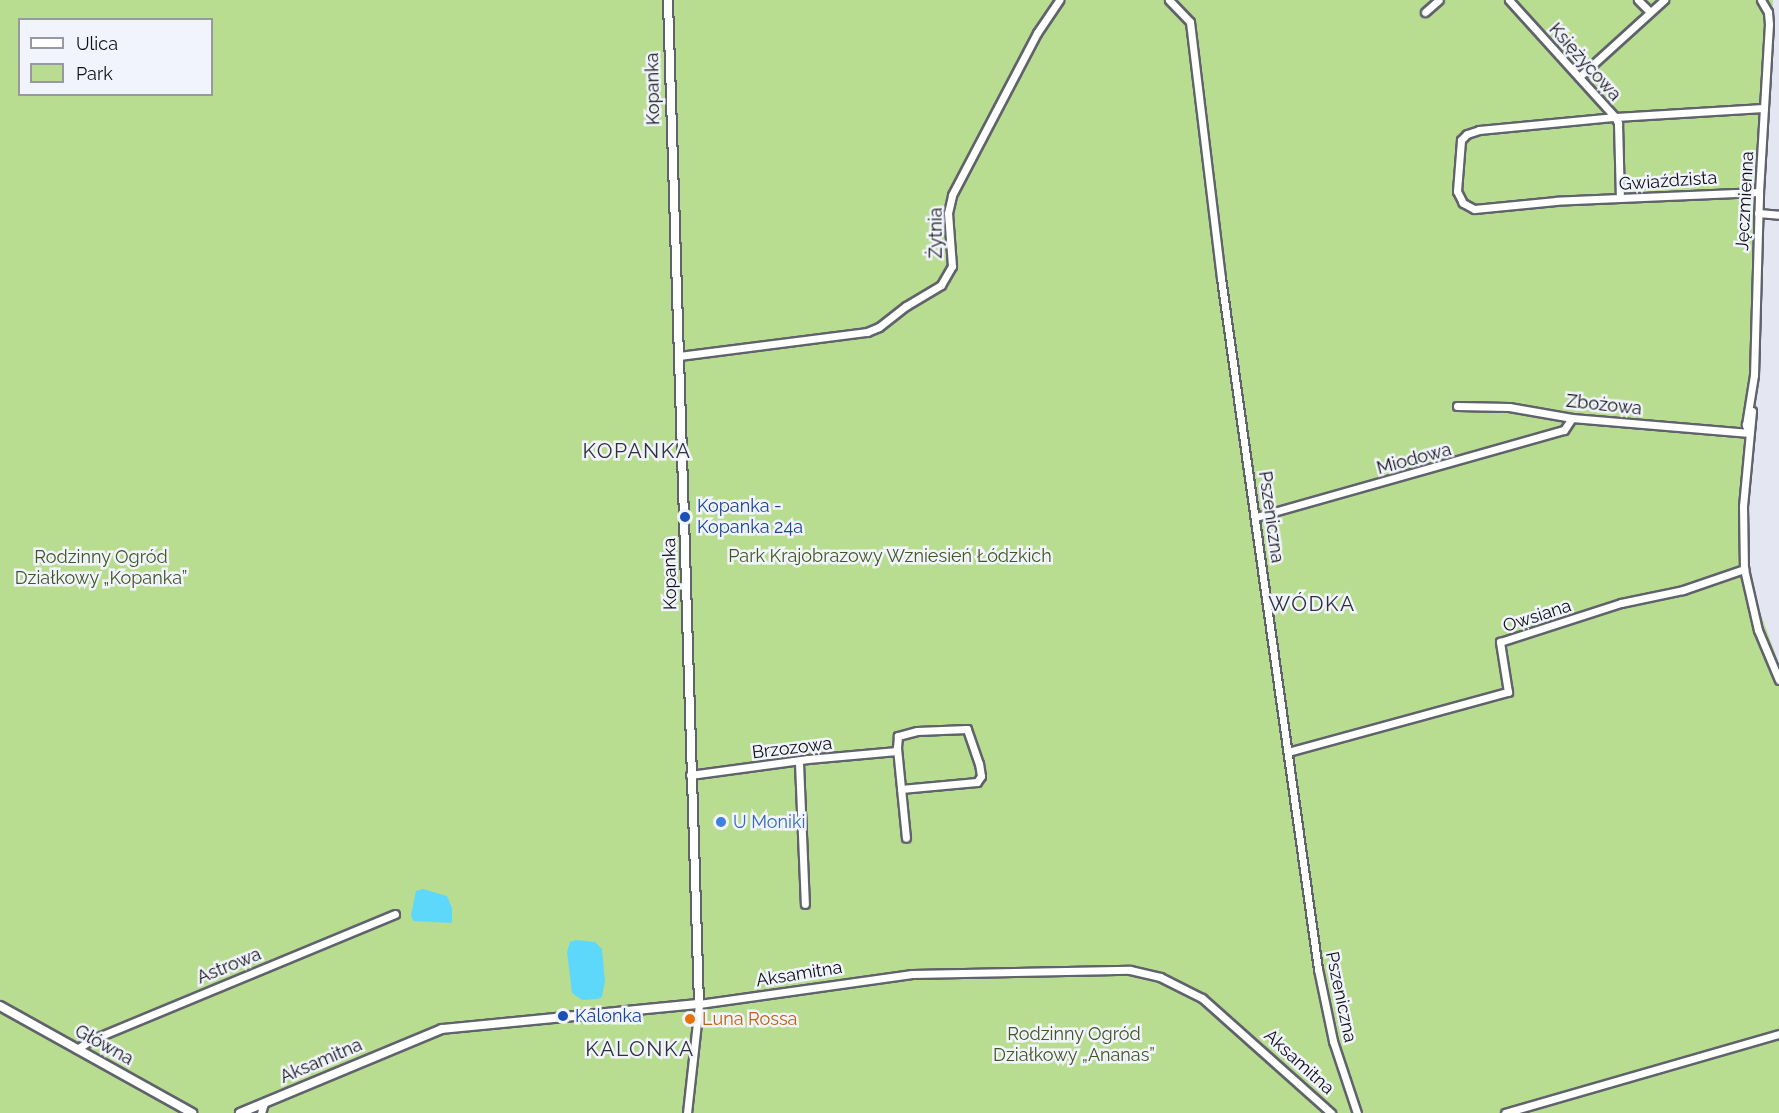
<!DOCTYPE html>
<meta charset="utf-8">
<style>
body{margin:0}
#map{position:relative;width:1779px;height:1113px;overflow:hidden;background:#e4e7f2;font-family:Raleway,sans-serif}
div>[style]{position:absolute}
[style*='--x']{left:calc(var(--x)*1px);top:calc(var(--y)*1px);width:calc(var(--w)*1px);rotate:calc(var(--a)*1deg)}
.green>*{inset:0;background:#b8dc90}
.water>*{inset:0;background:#5ed8fa}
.roads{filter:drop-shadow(2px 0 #60626c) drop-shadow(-2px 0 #60626c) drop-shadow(0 2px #60626c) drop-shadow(0 -2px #60626c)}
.minor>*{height:7px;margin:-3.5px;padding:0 3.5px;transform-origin:3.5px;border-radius:3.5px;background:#fff}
.tertiary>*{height:8px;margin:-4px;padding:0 4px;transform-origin:4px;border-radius:4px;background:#fff}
.dots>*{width:16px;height:16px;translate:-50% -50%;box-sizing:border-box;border:3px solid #f2f4fd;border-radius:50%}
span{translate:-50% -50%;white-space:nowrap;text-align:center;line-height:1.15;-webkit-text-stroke:5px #f2f4fd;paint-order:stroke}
.street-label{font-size:18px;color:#101014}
.transit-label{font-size:18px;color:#164399}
.left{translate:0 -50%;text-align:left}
.park-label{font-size:18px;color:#40581f}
.shop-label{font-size:18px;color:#366cbe}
.food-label{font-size:18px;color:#c56008}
.quarter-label{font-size:21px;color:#30323b;letter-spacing:1.5px}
.legend{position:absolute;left:18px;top:18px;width:195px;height:78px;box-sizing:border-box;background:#f2f4fd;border:2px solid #9899a0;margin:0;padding:8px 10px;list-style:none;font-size:18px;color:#101014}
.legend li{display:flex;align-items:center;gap:12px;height:30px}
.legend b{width:30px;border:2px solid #9899a0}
</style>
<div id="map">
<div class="green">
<div style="clip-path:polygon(evenodd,0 0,1773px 0,1766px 122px,1757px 378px,1749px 462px,1744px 568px,1779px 664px,1779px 1113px,0 1113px,0 0,20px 20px,212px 20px,212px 94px,20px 94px,20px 20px)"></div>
</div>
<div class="water">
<div style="clip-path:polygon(423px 889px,447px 896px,452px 908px,452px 923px,413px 921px,411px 915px,416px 891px)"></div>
<div style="clip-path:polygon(576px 940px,595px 942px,602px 949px,605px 981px,602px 997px,598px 999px,582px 1000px,572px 993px,567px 952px,570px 942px)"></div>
</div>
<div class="roads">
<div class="minor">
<div style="--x:1169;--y:0;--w:30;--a:46"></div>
<div style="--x:1190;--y:22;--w:258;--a:83.1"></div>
<div style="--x:1221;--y:278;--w:698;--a:82.01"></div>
<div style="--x:1318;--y:969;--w:74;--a:78.2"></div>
<div style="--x:1333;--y:1041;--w:76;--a:71.6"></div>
<div style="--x:1509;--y:0;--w:158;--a:47.8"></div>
<div style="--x:1615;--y:117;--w:7;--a:63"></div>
<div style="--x:1618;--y:123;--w:75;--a:88.5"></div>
<div style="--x:1638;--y:0;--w:16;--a:45"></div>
<div style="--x:1425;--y:12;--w:18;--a:-41"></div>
<div style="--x:1579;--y:77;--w:115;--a:-42.2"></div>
<div style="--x:1759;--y:192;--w:203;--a:177.5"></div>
<div style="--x:1556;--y:201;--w:82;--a:174.4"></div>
<div style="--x:1474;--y:209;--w:13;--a:-151"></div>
<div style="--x:1463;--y:203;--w:13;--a:-117"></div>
<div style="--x:1457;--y:191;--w:51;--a:-85.5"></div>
<div style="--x:1461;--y:140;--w:8;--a:-45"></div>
<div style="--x:1467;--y:134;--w:13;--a:-18"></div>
<div style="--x:1479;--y:130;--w:137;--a:-5.5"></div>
<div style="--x:1615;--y:117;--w:149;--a:-3.5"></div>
<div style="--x:1758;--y:213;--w:21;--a:5"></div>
<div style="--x:679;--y:356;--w:190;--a:-7.3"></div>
<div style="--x:867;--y:332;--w:13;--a:-23"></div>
<div style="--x:879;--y:327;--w:34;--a:-38"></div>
<div style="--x:906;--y:306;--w:41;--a:-31"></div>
<div style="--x:941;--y:285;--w:22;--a:-60"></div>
<div style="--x:952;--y:266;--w:53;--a:-94.3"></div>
<div style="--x:948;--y:213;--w:18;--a:-77"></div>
<div style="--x:952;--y:195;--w:183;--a:-62.3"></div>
<div style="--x:1037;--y:33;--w:40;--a:-56"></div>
<div style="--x:1457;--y:406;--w:52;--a:1.1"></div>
<div style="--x:1509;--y:407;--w:64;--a:9.9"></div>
<div style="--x:1572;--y:418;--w:178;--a:4.8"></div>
<div style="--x:1752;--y:411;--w:95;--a:95.4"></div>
<div style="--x:1743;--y:506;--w:63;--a:89.1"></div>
<div style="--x:1744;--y:569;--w:63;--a:77.1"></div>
<div style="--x:1758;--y:630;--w:54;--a:67.2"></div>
<div style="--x:1749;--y:433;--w:9;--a:-111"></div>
<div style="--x:1746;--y:425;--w:51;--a:-80.9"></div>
<div style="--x:1754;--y:375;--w:183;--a:-88.4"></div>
<div style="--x:1759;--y:192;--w:168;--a:-86.6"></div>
<div style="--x:1769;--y:24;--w:12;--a:-95"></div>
<div style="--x:1768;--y:12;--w:14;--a:-120"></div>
<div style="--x:1256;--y:517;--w:320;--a:-15.8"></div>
<div style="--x:1564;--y:430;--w:14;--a:-56"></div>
<div style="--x:1288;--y:752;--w:228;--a:-15.3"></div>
<div style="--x:1508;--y:692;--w:51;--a:-99.1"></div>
<div style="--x:1500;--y:642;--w:127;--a:-17.9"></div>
<div style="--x:1621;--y:603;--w:63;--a:-11.8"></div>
<div style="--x:1683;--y:590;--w:65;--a:-19"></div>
<div style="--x:799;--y:763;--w:141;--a:87.6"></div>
<div style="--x:690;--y:775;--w:119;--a:-7.7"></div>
<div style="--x:808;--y:759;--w:89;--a:-5.1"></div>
<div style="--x:901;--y:789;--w:76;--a:-5.3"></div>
<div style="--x:977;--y:782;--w:7;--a:-56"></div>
<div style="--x:981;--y:776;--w:12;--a:-99"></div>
<div style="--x:979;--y:764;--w:37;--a:-109"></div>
<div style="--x:967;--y:729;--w:50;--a:177.7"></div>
<div style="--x:917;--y:731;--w:20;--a:165"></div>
<div style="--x:898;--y:736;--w:12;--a:95"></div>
<div style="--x:897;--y:748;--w:90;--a:84.3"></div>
<div style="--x:77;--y:1049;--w:17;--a:-33"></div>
<div style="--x:91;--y:1040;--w:329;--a:-22.5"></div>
<div style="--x:261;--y:1113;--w:10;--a:-73"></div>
<div style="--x:687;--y:1113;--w:110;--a:-83.7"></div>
<div style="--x:699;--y:1004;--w:215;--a:-8"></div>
<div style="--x:912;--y:974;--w:218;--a:-1.1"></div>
<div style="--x:1130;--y:970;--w:31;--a:13"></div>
<div style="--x:1160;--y:977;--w:47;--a:26.6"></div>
<div style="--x:1202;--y:998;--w:173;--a:41.7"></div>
<div style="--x:1505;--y:1113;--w:285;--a:-16.1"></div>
</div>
<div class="tertiary">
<div style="--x:0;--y:1006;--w:220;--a:29.1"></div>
<div style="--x:240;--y:1113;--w:219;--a:-22.6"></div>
<div style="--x:442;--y:1029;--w:258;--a:-5.6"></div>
<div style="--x:699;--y:1004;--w:1004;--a:-91.77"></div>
</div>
</div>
<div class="dots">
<div style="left:685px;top:517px;background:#1a4fb4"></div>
<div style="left:721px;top:822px;background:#3f7fe0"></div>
<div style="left:563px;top:1016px;background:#1a4fb4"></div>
<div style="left:690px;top:1019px;background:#e8710a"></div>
</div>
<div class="street-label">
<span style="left:1585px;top:62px;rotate:48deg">Księżycowa</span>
<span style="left:653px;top:89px;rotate:-91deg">Kopanka</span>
<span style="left:1668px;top:181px;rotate:-4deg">Gwiaździsta</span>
<span style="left:1745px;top:201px;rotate:-87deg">Jęczmienna</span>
<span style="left:936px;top:233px;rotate:-90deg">Żytnia</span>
<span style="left:1604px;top:405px;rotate:6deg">Zbożowa</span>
<span style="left:1414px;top:459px;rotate:-15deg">Miodowa</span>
<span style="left:1271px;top:517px;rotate:82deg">Pszeniczna</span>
<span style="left:670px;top:574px;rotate:-91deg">Kopanka</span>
<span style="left:1537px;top:616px;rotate:-18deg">Owsiana</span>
<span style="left:792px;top:748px;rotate:-7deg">Brzozowa</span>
<span style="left:229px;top:966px;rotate:-22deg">Astrowa</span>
<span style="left:799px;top:974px;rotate:-9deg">Aksamitna</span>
<span style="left:1341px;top:997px;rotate:78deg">Pszeniczna</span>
<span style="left:104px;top:1045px;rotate:29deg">Główna</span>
<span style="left:321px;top:1061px;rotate:-23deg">Aksamitna</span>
<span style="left:1299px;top:1062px;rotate:42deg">Aksamitna</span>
</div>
<div class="transit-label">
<span class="left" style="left:697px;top:517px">Kopanka -<br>Kopanka 24a</span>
<span class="left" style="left:575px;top:1016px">Kalonka</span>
</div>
<div class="park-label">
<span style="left:890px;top:556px">Park Krajobrazowy Wzniesień Łódzkich</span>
<span style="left:101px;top:568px">Rodzinny Ogród<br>Działkowy „Kopanka”</span>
<span style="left:1074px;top:1045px">Rodzinny Ogród<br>Działkowy „Ananas”</span>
</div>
<div class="shop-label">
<span class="left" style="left:733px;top:822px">U Moniki</span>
</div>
<div class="food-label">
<span class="left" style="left:702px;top:1019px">Luna Rossa</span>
</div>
<div class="quarter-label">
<span style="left:637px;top:451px">KOPANKA</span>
<span style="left:1312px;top:604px">WÓDKA</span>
<span style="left:640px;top:1049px">KALONKA</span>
</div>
<ul class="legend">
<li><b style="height:8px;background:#fff"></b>Ulica</li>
<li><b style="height:16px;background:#b8dc90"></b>Park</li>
</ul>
</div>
